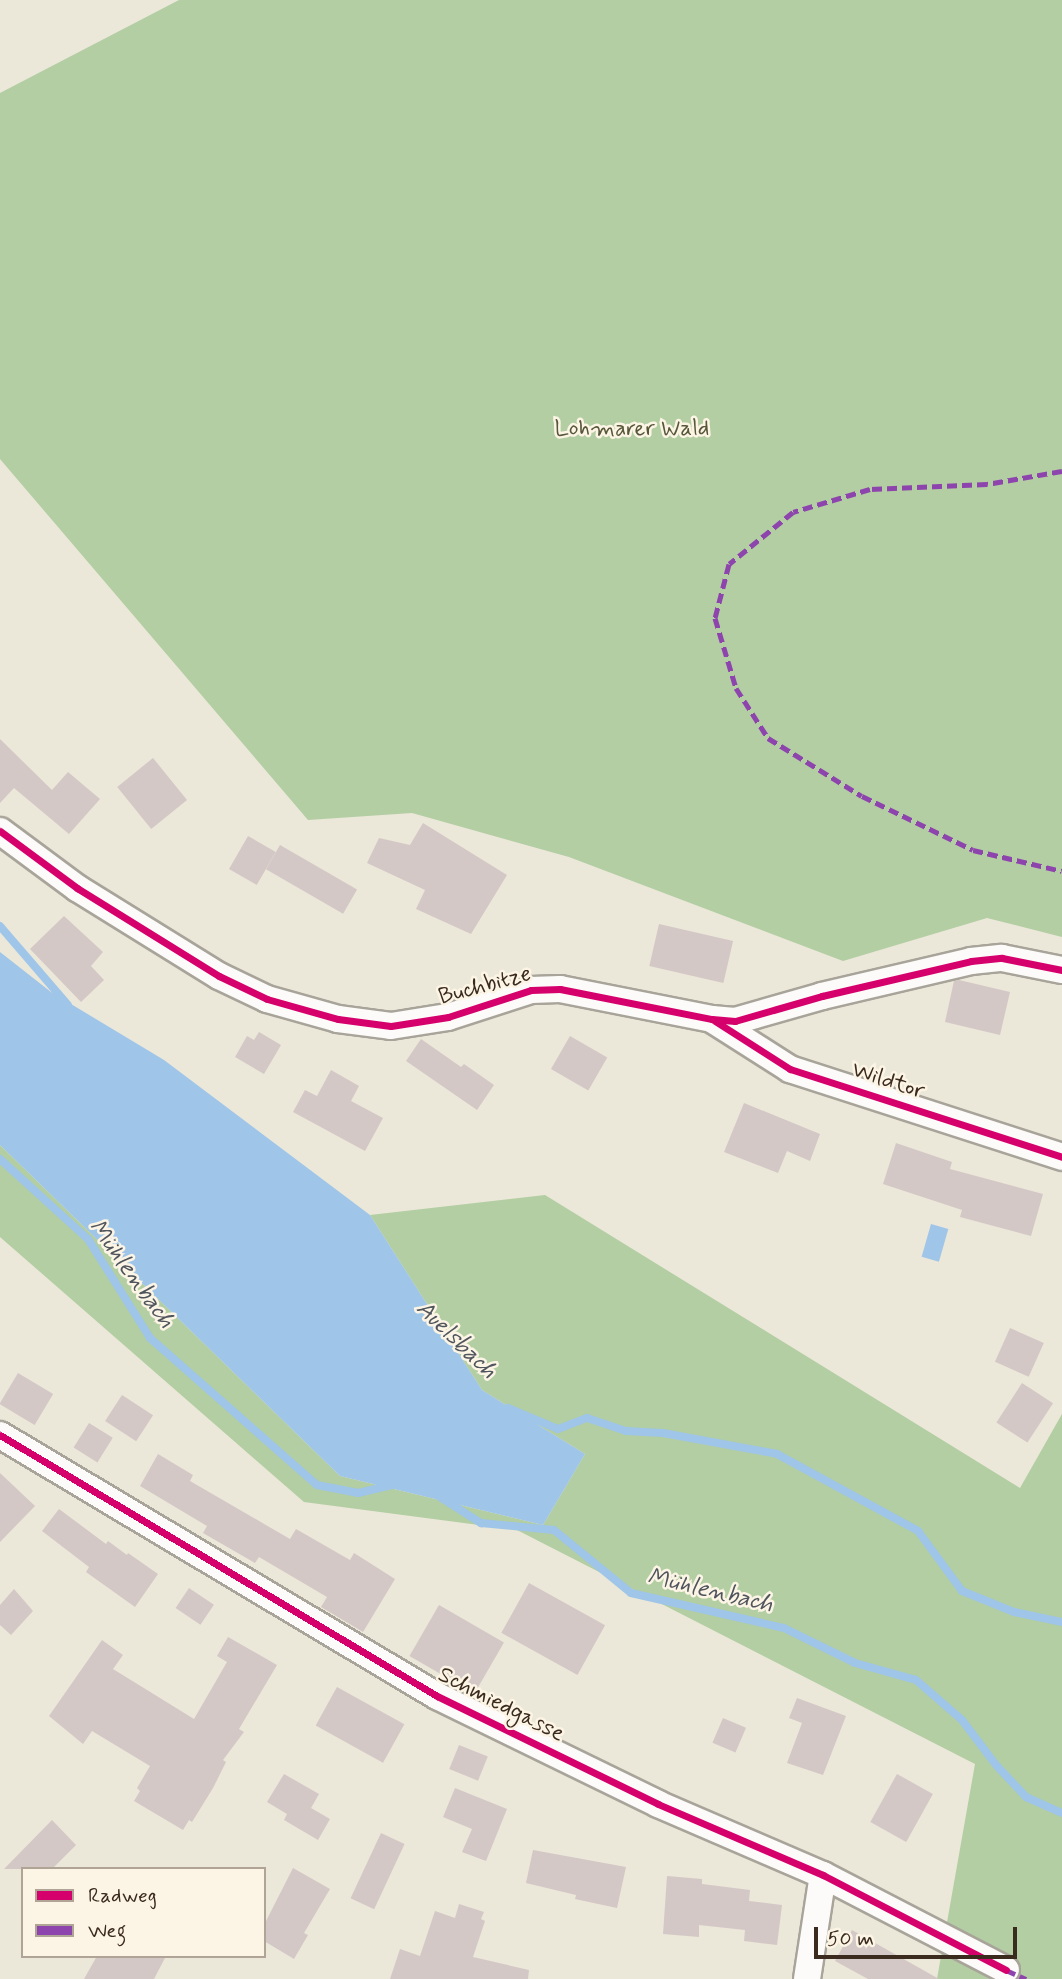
<!DOCTYPE html>
<meta charset="utf-8">
<style>
body{margin:0}
#map{position:relative;width:1062px;height:1979px;overflow:hidden;background:#ebe7d9;font-family:Mynerve,sans-serif}
div>[style]{position:absolute}
[style*='--x']{left:calc(var(--x)*1px);top:calc(var(--y)*1px);width:calc(var(--w)*1px);rotate:calc(var(--a)*1deg)}
.forest>*{inset:0;background:#b2cea2}
.water>*{inset:0;background:#9fc5e8;transform-origin:0 0}
.stream>*{height:8px;margin:-4px;padding:0 4px;transform-origin:4px;border-radius:4px;background:#9fc5e8}
.building>*{inset:0;background:#d4c8c6;transform-origin:0 0}
.roads{filter:drop-shadow(2px 0 #a8a49a) drop-shadow(-2px 0 #a8a49a) drop-shadow(0 2px #a8a49a) drop-shadow(0 -2px #a8a49a)}
.street>*{height:26px;margin:-13px;padding:0 13px;transform-origin:13px;border-radius:13px;background:#fcfbf9}
.quiet>*{height:5px;margin-top:-2.5px;transform-origin:0;background:repeating-linear-gradient(90deg,#8e44ad 0 10px,transparent 0 15px)}
.cycleway>*{height:7px;margin:-3.5px;padding:0 3.5px;transform-origin:3.5px;border-radius:3.5px;background:#d6006c}
span{translate:-50% -50%;white-space:nowrap;text-align:center;line-height:1.15;-webkit-text-stroke:5px #fcf5e5;paint-order:stroke}
.park-label{font-size:23px;color:#565639}
.street-label{font-size:23px;color:#3b2a1e}
.water-label{font-size:24px;color:#4f545d;font-style:italic}
.legend{position:absolute;left:21px;top:1867px;width:245px;height:91px;box-sizing:border-box;background:#fcf5e5;border:2px solid #afa495;margin:0;padding:9px 12px;list-style:none;font-size:21px;color:#3b2a1e}
.legend li{display:flex;align-items:center;gap:14px;height:35px}
.legend b{width:35px;border:2px solid #afa495}
.scale{position:absolute;left:814px;top:1927px;width:203px;height:32px;box-sizing:border-box;border:4px solid #3b2a1e;border-top:0;padding-left:9px;font-size:21px;line-height:24px;white-space:nowrap;color:#3b2a1e;-webkit-text-stroke:5px #fcf5e5;paint-order:stroke}
</style>
<div id="map">
<div class="forest">
<div style="clip-path:polygon(179px 0,1062px 0,1062px 937px,987px 918px,843px 961px,569px 857px,412px 813px,308px 820px,0 459px,0 93px)"></div>
<div style="clip-path:polygon(0 1145px,340px 1476px,543px 1525px,585px 1454px,482px 1390px,370px 1215px,545px 1195px,1020px 1488px,1062px 1414px,1062px 1979px,937px 1979px,975px 1764px,517px 1530px,304px 1502px,0 1237px)"></div>
</div>
<div class="water">
<div style="clip-path:polygon(0 952px,51px 992px,164px 1060px,370px 1215px,482px 1390px,585px 1454px,543px 1525px,340px 1476px,0 1145px)"></div>
<div style="left:931px;top:1224px;width:18px;height:34px;rotate:16deg"></div>
</div>
<div class="stream">
<div style="--x:0;--y:926;--w:104;--a:49.3"></div>
<div style="--x:0;--y:1159;--w:119;--a:42.3"></div>
<div style="--x:88;--y:1239;--w:117;--a:57.9"></div>
<div style="--x:150;--y:1338;--w:222;--a:41.4"></div>
<div style="--x:317;--y:1485;--w:42;--a:11"></div>
<div style="--x:358;--y:1493;--w:37;--a:-13"></div>
<div style="--x:508;--y:1408;--w:54;--a:22.8"></div>
<div style="--x:558;--y:1429;--w:31;--a:-21"></div>
<div style="--x:587;--y:1418;--w:41;--a:18.4"></div>
<div style="--x:626;--y:1431;--w:37;--a:3"></div>
<div style="--x:663;--y:1433;--w:116;--a:10.4"></div>
<div style="--x:777;--y:1454;--w:161;--a:28.6"></div>
<div style="--x:918;--y:1531;--w:74;--a:53.7"></div>
<div style="--x:962;--y:1591;--w:56;--a:22"></div>
<div style="--x:1014;--y:1612;--w:49;--a:11.8"></div>
<div style="--x:440;--y:1497;--w:49;--a:32.4"></div>
<div style="--x:481;--y:1523;--w:73;--a:5.5"></div>
<div style="--x:554;--y:1530;--w:99;--a:39.3"></div>
<div style="--x:631;--y:1593;--w:157;--a:12.9"></div>
<div style="--x:784;--y:1628;--w:79;--a:26.2"></div>
<div style="--x:855;--y:1663;--w:63;--a:15.6"></div>
<div style="--x:916;--y:1680;--w:61;--a:41"></div>
<div style="--x:962;--y:1720;--w:56;--a:52.9"></div>
<div style="--x:996;--y:1765;--w:44;--a:46.8"></div>
<div style="--x:1026;--y:1797;--w:39;--a:24"></div>
</div>
<div class="building">
<div style="clip-path:polygon(0 739px,52px 790px,68px 772px,100px 799px,69px 834px,14px 788px,0 803px)"></div>
<div style="left:153px;top:758px;width:54px;height:46px;rotate:51deg"></div>
<div style="clip-path:polygon(423px 823px,507px 875px,471px 934px,416px 909px,425px 890px,367px 863px,379px 838px,410px 845px)"></div>
<div style="left:248px;top:836px;width:32px;height:38px;rotate:30deg"></div>
<div style="left:280px;top:845px;width:89px;height:28px;rotate:30deg"></div>
<div style="clip-path:polygon(64px 916px,103px 952px,91px 966px,104px 980px,81px 1002px,30px 949px)"></div>
<div style="left:659px;top:924px;width:76px;height:43px;rotate:13deg"></div>
<div style="clip-path:polygon(959px 980px,1010px 992px,1000px 1035px,945px 1022px,954px 981px)"></div>
<div style="clip-path:polygon(259px 1032px,281px 1045px,264px 1074px,235px 1057px,247px 1036px,254px 1040px)"></div>
<div style="left:570px;top:1036px;width:43px;height:38px;rotate:30deg"></div>
<div style="clip-path:polygon(421px 1039px,461px 1067px,464px 1064px,494px 1085px,477px 1110px,406px 1061px)"></div>
<div style="clip-path:polygon(331px 1070px,359px 1086px,351px 1101px,383px 1118px,365px 1151px,293px 1112px,305px 1090px,317px 1096px)"></div>
<div style="clip-path:polygon(744px 1103px,820px 1134px,810px 1161px,787px 1151px,778px 1173px,724px 1152px)"></div>
<div style="clip-path:polygon(896px 1143px,952px 1162px,950px 1169px,1043px 1194px,1031px 1236px,960px 1217px,962px 1210px,883px 1184px)"></div>
<div style="left:1010px;top:1328px;width:37px;height:37px;rotate:24deg"></div>
<div style="left:18px;top:1373px;width:41px;height:36px;rotate:31deg"></div>
<div style="left:1022px;top:1383px;width:37px;height:47px;rotate:33deg"></div>
<div style="left:122px;top:1395px;width:37px;height:31px;rotate:33deg"></div>
<div style="left:89px;top:1423px;width:28px;height:29px;rotate:32deg"></div>
<div style="clip-path:polygon(158px 1454px,193px 1475px,190px 1481px,290px 1539px,296px 1529px,350px 1560px,354px 1553px,395px 1579px,363px 1632px,321px 1607px,327px 1597px,259px 1557px,255px 1563px,203px 1533px,207px 1526px,140px 1486px)"></div>
<div style="clip-path:polygon(0 1473px,35px 1506px,0 1542px)"></div>
<div style="clip-path:polygon(59px 1509px,106px 1544px,108px 1541px,127px 1555px,128px 1553px,158px 1574px,135px 1607px,86px 1572px,89px 1567px,42px 1531px)"></div>
<div style="left:529px;top:1583px;width:87px;height:57px;rotate:29deg"></div>
<div style="left:189px;top:1588px;width:30px;height:24px;rotate:34deg"></div>
<div style="clip-path:polygon(14px 1589px,33px 1611px,11px 1635px,0 1625px,0 1605px)"></div>
<div style="left:439px;top:1605px;width:75px;height:59px;rotate:30deg"></div>
<div style="clip-path:polygon(228px 1637px,277px 1665px,239px 1729px,244px 1732px,223px 1760px,226px 1762px,213px 1788px,192px 1822px,189px 1820px,183px 1830px,134px 1801px,140px 1791px,137px 1788px,150px 1766px,92px 1731px,83px 1744px,49px 1716px,102px 1640px,123px 1655px,113px 1669px,194px 1719px,227px 1662px,217px 1656px)"></div>
<div style="left:337px;top:1687px;width:77px;height:44px;rotate:29deg"></div>
<div style="clip-path:polygon(797px 1698px,846px 1716px,823px 1775px,787px 1763px,802px 1723px,789px 1718px)"></div>
<div style="left:723px;top:1718px;width:25px;height:27px;rotate:23deg"></div>
<div style="left:459px;top:1745px;width:31px;height:26px;rotate:22deg"></div>
<div style="clip-path:polygon(284px 1774px,319px 1794px,311px 1808px,330px 1819px,318px 1840px,284px 1820px,287px 1814px,267px 1802px)"></div>
<div style="left:897px;top:1774px;width:41px;height:55px;rotate:29deg"></div>
<div style="clip-path:polygon(455px 1788px,507px 1809px,486px 1861px,462px 1852px,472px 1829px,443px 1817px)"></div>
<div style="clip-path:polygon(52px 1820px,76px 1845px,52px 1869px,4px 1869px)"></div>
<div style="left:381px;top:1833px;width:26px;height:72px;rotate:25deg"></div>
<div style="clip-path:polygon(533px 1850px,626px 1867px,617px 1908px,575px 1899px,576px 1895px,526px 1883px)"></div>
<div style="clip-path:polygon(293px 1868px,330px 1889px,304px 1933px,308px 1935px,294px 1959px,264px 1941px,264px 1925px)"></div>
<div style="clip-path:polygon(667px 1876px,702px 1879px,702px 1884px,750px 1890px,749px 1901px,782px 1905px,777px 1945px,744px 1941px,745px 1930px,699px 1925px,699px 1937px,663px 1934px)"></div>
<div style="clip-path:polygon(459px 1904px,484px 1912px,481px 1919px,485px 1921px,473px 1957px,529px 1970px,528px 1979px,390px 1979px,400px 1949px,420px 1956px,435px 1911px,455px 1918px)"></div>
<div style="clip-path:polygon(852px 1930px,939px 1979px,868px 1979px,835px 1961px)"></div>
<div style="clip-path:polygon(97px 1956px,166px 1956px,154px 1979px,84px 1979px)"></div>
</div>
<div class="roads">
<div class="street">
<div style="--x:0;--y:831;--w:96;--a:36.5"></div>
<div style="--x:77;--y:888;--w:167;--a:31.8"></div>
<div style="--x:219;--y:976;--w:53;--a:25.6"></div>
<div style="--x:267;--y:999;--w:74;--a:15.7"></div>
<div style="--x:338;--y:1019;--w:53;--a:7.5"></div>
<div style="--x:391;--y:1026;--w:58;--a:-9"></div>
<div style="--x:448;--y:1017;--w:87;--a:-18"></div>
<div style="--x:531;--y:990;--w:29;--a:-2"></div>
<div style="--x:560;--y:989;--w:155;--a:11.2"></div>
<div style="--x:712;--y:1019;--w:23;--a:5"></div>
<div style="--x:735;--y:1021;--w:91;--a:-16"></div>
<div style="--x:822;--y:996;--w:153;--a:-13.2"></div>
<div style="--x:971;--y:961;--w:31;--a:-6"></div>
<div style="--x:1002;--y:958;--w:61;--a:11.3"></div>
<div style="--x:713;--y:1020;--w:91;--a:32.5"></div>
<div style="--x:790;--y:1069;--w:286;--a:17.9"></div>
<div style="--x:0;--y:1435;--w:509;--a:30.85"></div>
<div style="--x:437;--y:1696;--w:246;--a:26"></div>
<div style="--x:658;--y:1804;--w:180;--a:23.3"></div>
<div style="--x:823;--y:1875;--w:206;--a:27.4"></div>
<div style="--x:807;--y:1979;--w:105;--a:-81.3"></div>
</div>
</div>
<div class="quiet">
<div style="--x:1062;--y:471;--w:76;--a:170.2"></div>
<div style="--x:987;--y:484;--w:117;--a:177.6"></div>
<div style="--x:870;--y:489;--w:80;--a:163.4"></div>
<div style="--x:793;--y:512;--w:82;--a:140.9"></div>
<div style="--x:729;--y:564;--w:56;--a:104.5"></div>
<div style="--x:715;--y:618;--w:73;--a:73.3"></div>
<div style="--x:736;--y:688;--w:59;--a:57.4"></div>
<div style="--x:768;--y:738;--w:110;--a:31.7"></div>
<div style="--x:862;--y:796;--w:123;--a:25.9"></div>
<div style="--x:973;--y:850;--w:91;--a:13.3"></div>
<div style="--x:1006;--y:1970;--w:22;--a:24"></div>
</div>
<div class="cycleway">
<div style="--x:0;--y:831;--w:96;--a:36.5"></div>
<div style="--x:77;--y:888;--w:167;--a:31.8"></div>
<div style="--x:219;--y:976;--w:53;--a:25.6"></div>
<div style="--x:267;--y:999;--w:74;--a:15.7"></div>
<div style="--x:338;--y:1019;--w:53;--a:7.5"></div>
<div style="--x:391;--y:1026;--w:58;--a:-9"></div>
<div style="--x:448;--y:1017;--w:87;--a:-18"></div>
<div style="--x:531;--y:990;--w:29;--a:-2"></div>
<div style="--x:560;--y:989;--w:155;--a:11.2"></div>
<div style="--x:712;--y:1019;--w:23;--a:5"></div>
<div style="--x:735;--y:1021;--w:91;--a:-16"></div>
<div style="--x:822;--y:996;--w:153;--a:-13.2"></div>
<div style="--x:971;--y:961;--w:31;--a:-6"></div>
<div style="--x:1002;--y:958;--w:61;--a:11.3"></div>
<div style="--x:715;--y:1021;--w:89;--a:32.6"></div>
<div style="--x:790;--y:1069;--w:286;--a:17.9"></div>
<div style="--x:0;--y:1435;--w:509;--a:30.85"></div>
<div style="--x:437;--y:1696;--w:246;--a:26"></div>
<div style="--x:658;--y:1804;--w:180;--a:23.3"></div>
<div style="--x:823;--y:1875;--w:206;--a:27.4"></div>
</div>
<div class="park-label">
<span style="left:632px;top:429px">Lohmarer Wald</span>
</div>
<div class="street-label">
<span style="left:485px;top:986px;rotate:-15deg">Buchbitze</span>
<span style="left:888px;top:1081px;rotate:18deg">Wildtor</span>
<span style="left:501px;top:1705px;rotate:27deg">Schmiedgasse</span>
</div>
<div class="water-label">
<span style="left:131px;top:1274px;rotate:54deg">Mühlenbach</span>
<span style="left:456px;top:1340px;rotate:44deg">Auelsbach</span>
<span style="left:710px;top:1591px;rotate:13deg">Mühlenbach</span>
</div>
<ul class="legend">
<li><b style="height:9px;background:#d6006c"></b>Radweg</li>
<li><b style="height:9px;background:#8e44ad"></b>Weg</li>
</ul>
<div class="scale">50 m</div>
</div>
